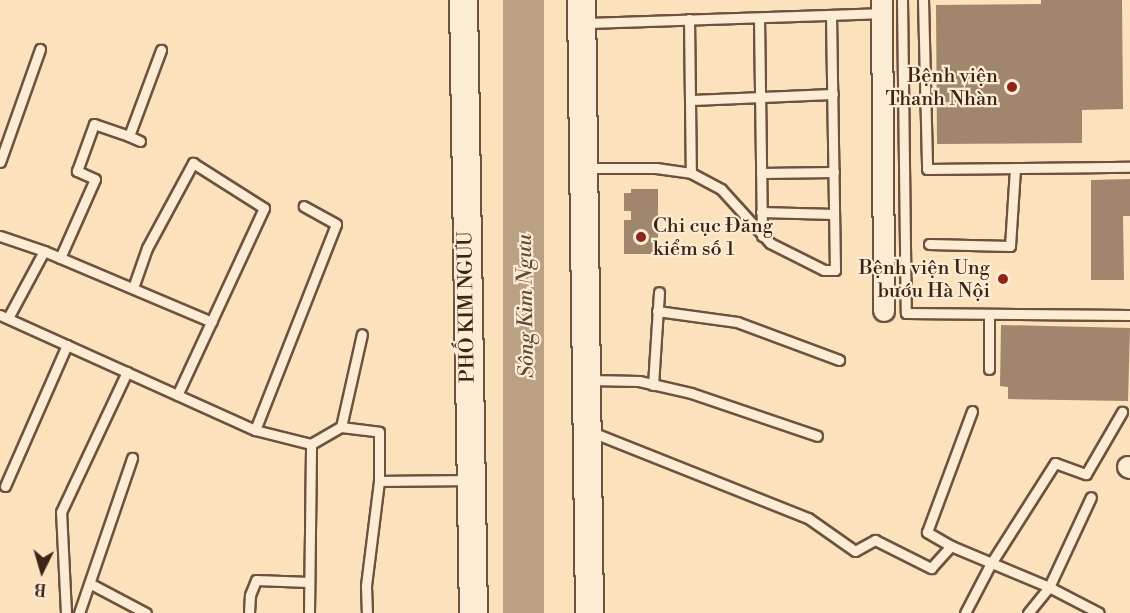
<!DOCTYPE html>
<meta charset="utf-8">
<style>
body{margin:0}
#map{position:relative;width:1130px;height:613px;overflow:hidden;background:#fbe1bc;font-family:"Libre Bodoni",serif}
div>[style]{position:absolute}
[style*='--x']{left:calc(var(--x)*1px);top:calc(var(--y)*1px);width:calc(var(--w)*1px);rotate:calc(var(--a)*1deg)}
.water>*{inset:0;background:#baa184;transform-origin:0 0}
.building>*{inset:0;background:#9f866d}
.roads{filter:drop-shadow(2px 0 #6c5340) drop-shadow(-2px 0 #6c5340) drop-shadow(0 2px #6c5340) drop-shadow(0 -2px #6c5340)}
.lane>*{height:9px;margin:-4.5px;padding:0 4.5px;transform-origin:4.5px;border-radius:4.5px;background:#fcecd3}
.street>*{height:20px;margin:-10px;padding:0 10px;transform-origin:10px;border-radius:10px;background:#fcecd3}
.secondary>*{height:27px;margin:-13.5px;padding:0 13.5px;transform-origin:13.5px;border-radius:13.5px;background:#fcecd3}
.dots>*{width:16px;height:16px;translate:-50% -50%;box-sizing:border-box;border:3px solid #fcecd3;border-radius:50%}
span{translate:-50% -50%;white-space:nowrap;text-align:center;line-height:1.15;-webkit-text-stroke:4.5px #fcecd3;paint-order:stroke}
.poi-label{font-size:20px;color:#3c2417}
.right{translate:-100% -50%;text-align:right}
.left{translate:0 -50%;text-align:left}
.street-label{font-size:20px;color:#3c2417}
.water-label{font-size:21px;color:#624a38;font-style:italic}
.north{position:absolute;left:12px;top:541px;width:60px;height:60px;-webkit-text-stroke:4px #fcecd3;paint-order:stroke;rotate:185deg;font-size:16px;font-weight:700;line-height:24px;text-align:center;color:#3c2417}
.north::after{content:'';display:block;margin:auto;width:21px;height:27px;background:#3c2417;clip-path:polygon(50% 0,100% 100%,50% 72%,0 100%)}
</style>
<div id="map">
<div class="water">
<div style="left:503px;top:0;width:41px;height:613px"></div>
</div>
<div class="building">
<div style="clip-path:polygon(1041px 0,1122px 0,1123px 109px,1082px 110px,1082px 143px,937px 144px,936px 5px,1041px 4px)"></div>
<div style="clip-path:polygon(1130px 179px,1130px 216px,1123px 216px,1124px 280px,1091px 280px,1091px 180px)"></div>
<div style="clip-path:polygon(631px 189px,658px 189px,658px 254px,624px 254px,624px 220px,631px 220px,631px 211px,624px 211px,624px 193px,631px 193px)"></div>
<div style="clip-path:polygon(1001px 325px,1130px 328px,1128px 401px,1008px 399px,1008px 387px,1000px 386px)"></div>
</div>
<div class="roads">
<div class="lane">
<div style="--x:902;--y:0;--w:313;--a:89.3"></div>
<div style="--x:906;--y:313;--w:224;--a:0.5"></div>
<div style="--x:923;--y:0;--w:169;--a:88.6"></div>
<div style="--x:927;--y:169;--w:203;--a:-0.6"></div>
<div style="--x:759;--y:18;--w:218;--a:89.2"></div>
<div style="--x:689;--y:19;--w:154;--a:89.3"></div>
<div style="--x:585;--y:23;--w:297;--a:-1.9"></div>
<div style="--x:691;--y:100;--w:142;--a:-2.4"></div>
<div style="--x:140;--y:141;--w:12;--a:-156"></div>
<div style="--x:129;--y:136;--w:92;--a:-69.6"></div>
<div style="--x:0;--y:162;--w:120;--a:-70.5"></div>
<div style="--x:585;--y:168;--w:71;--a:0"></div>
<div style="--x:656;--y:168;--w:35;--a:8"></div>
<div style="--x:691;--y:173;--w:34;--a:28"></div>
<div style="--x:721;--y:189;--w:73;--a:47.8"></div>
<div style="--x:770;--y:243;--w:60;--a:26.6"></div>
<div style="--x:824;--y:270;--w:11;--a:0"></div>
<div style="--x:835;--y:270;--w:255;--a:-90.9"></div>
<div style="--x:761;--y:173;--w:73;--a:-0.8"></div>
<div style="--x:761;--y:212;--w:73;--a:1.6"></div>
<div style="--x:0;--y:236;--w:46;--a:18.8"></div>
<div style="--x:44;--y:251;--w:182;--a:22.9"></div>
<div style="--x:929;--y:244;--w:81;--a:1.4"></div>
<div style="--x:1010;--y:246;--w:78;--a:-86.3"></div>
<div style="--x:60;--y:258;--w:86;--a:-66.1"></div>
<div style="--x:95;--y:179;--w:20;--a:-156"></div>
<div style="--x:77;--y:171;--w:50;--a:-70.1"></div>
<div style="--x:94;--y:124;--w:37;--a:19"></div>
<div style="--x:133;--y:288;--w:42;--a:-70.7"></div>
<div style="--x:147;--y:248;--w:97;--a:-61.6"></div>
<div style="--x:193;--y:163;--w:84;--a:32.4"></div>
<div style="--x:264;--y:208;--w:206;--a:114.9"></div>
<div style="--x:657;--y:311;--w:81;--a:7.8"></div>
<div style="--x:737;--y:322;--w:109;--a:20.4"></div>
<div style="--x:0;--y:315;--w:280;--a:24.3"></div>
<div style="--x:255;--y:430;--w:58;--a:14"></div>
<div style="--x:311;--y:444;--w:34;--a:-30"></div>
<div style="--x:341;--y:427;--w:38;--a:7"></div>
<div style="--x:379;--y:432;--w:49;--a:90"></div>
<div style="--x:379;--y:481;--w:106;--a:97.1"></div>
<div style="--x:366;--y:586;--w:27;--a:88"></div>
<div style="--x:8;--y:318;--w:76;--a:-61.8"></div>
<div style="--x:989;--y:369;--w:55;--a:-90"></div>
<div style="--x:590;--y:380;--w:49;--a:1.2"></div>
<div style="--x:639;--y:381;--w:53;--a:13"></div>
<div style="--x:691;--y:393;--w:133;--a:18.8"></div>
<div style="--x:653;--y:385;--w:93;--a:-86.3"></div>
<div style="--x:341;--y:427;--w:95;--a:-77.3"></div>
<div style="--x:255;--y:430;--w:221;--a:-68.5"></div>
<div style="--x:336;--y:224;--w:37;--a:-151"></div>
<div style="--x:589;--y:431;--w:236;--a:21.7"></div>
<div style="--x:808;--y:518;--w:57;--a:35.1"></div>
<div style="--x:855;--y:551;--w:23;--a:-29"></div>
<div style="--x:875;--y:540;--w:63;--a:26.6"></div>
<div style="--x:931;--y:568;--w:30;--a:-48"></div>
<div style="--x:951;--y:546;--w:106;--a:22.7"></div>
<div style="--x:1049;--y:587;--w:56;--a:27.5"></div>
<div style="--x:379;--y:481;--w:90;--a:-0.6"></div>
<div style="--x:5;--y:486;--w:154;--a:-66.3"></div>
<div style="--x:951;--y:546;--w:28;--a:-150"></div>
<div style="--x:927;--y:532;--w:129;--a:-69.6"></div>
<div style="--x:91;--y:584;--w:62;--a:27.8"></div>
<div style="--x:66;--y:613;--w:101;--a:-92.8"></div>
<div style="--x:61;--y:512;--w:155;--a:-64.8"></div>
<div style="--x:79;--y:613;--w:164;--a:-71.1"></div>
<div style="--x:249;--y:613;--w:18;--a:-87"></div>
<div style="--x:250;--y:595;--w:16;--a:-68"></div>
<div style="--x:256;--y:580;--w:53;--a:2.2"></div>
<div style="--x:309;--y:613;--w:169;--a:-89.3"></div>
<div style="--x:965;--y:613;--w:54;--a:-62.5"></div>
<div style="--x:990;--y:565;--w:121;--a:-57.5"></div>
<div style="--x:1055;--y:463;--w:33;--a:20"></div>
<div style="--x:1086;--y:474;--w:72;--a:-59.9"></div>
<div style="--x:1028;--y:613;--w:33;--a:-51"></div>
<div style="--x:1049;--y:587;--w:99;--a:-65"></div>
</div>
<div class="street">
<div style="--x:882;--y:0;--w:311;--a:89.6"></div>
<div style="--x:1128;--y:467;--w:2;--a:27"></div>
</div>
<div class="secondary">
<div style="--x:463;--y:0;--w:613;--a:89.07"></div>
<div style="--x:581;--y:0;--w:613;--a:89.25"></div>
</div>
</div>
<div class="dots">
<div style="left:1012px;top:87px;background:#8f2418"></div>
<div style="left:641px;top:237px;background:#8f2418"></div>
<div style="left:1003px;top:279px;background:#8f2418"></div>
</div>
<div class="poi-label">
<span class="right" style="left:998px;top:88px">Bệnh viện<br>Thanh Nhàn</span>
<span class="left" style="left:653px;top:238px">Chi cục Đăng<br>kiểm số 1</span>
<span class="right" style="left:990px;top:280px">Bệnh viện Ung<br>bướu Hà Nội</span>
</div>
<div class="street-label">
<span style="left:467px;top:307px;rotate:-91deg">PHỐ KIM NGƯU</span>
</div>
<div class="water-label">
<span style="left:526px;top:306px;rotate:-91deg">Sông Kim Ngưu</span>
</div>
<div class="north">B</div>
</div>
